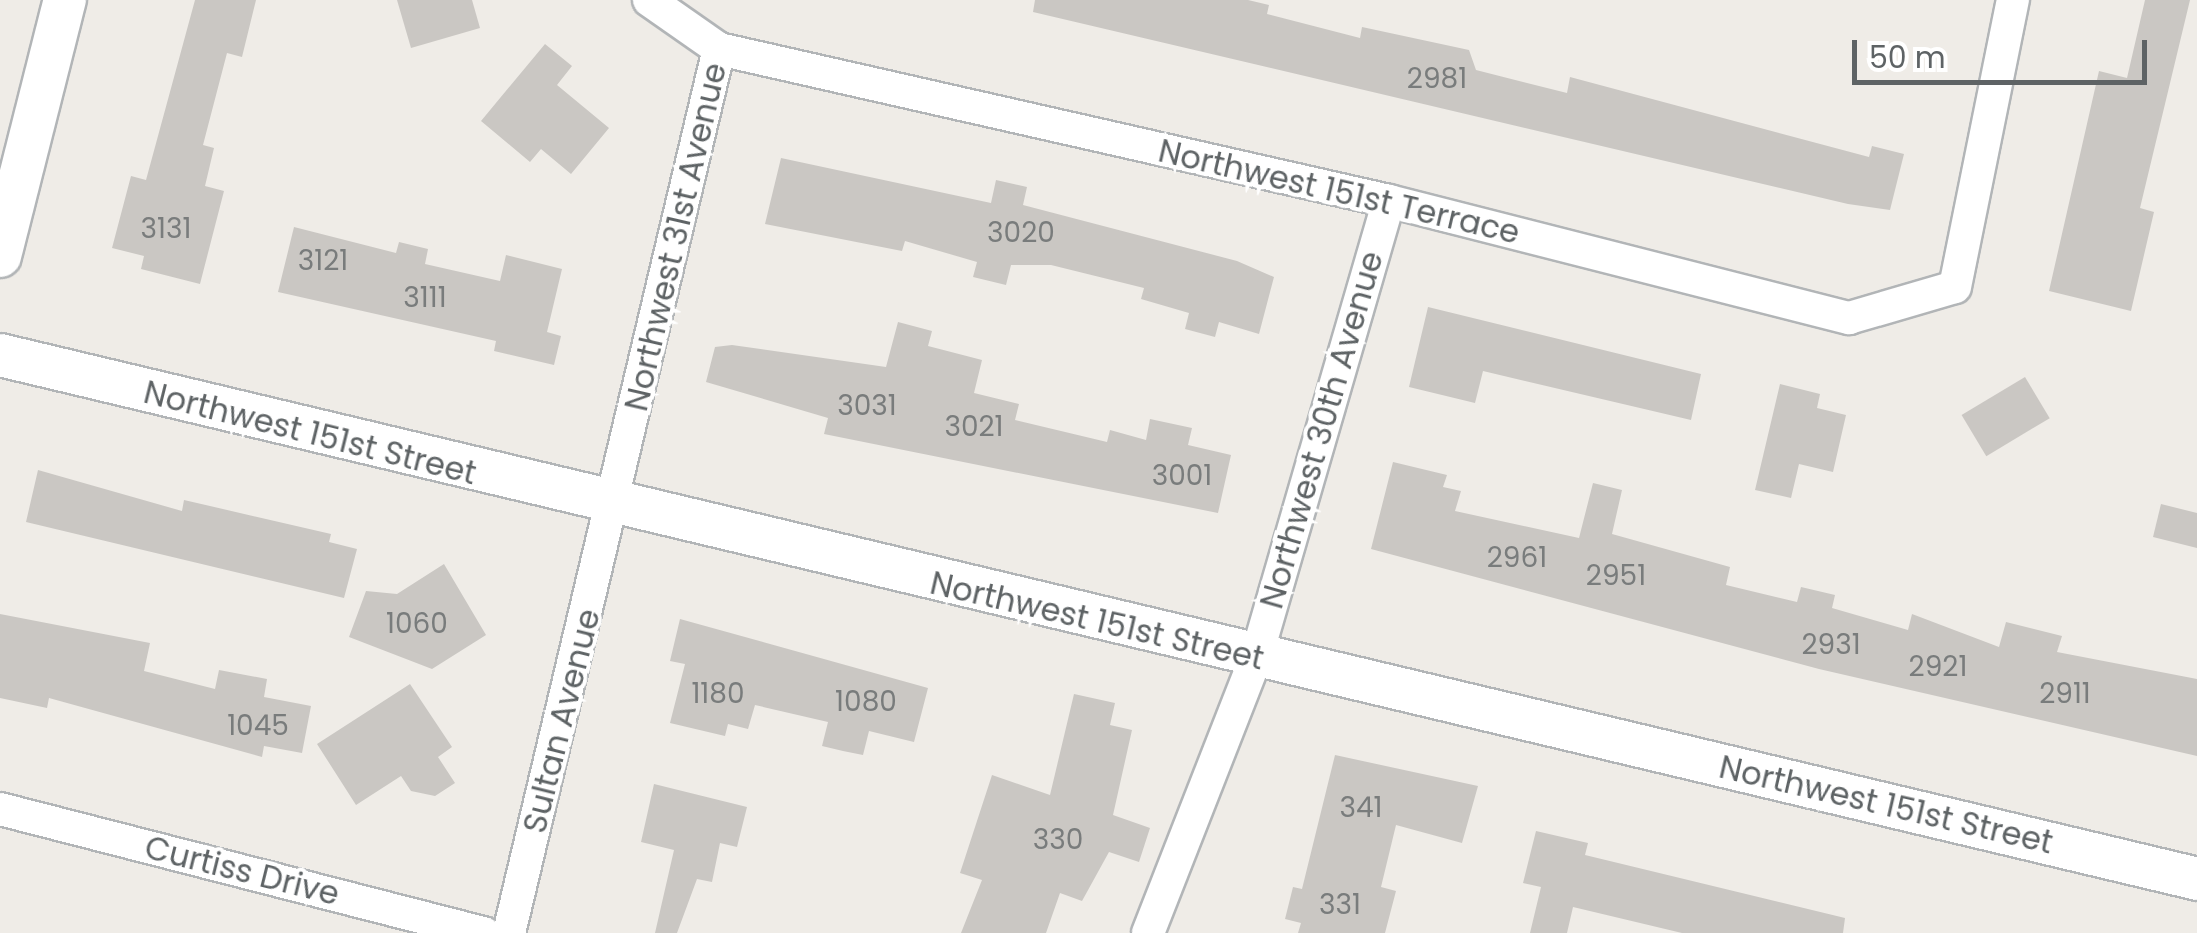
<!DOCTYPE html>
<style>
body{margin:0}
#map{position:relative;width:2197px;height:933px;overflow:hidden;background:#efece7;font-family:Poppins,sans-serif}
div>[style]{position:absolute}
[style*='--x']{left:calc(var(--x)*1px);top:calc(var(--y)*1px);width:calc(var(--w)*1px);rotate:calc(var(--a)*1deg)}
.building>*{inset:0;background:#cac7c3;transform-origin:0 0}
.roads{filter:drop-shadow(2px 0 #b2b5b7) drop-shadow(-2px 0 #b2b5b7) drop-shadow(0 2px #b2b5b7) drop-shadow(0 -2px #b2b5b7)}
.minor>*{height:32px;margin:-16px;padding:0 16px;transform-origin:16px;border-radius:16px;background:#fff}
.tertiary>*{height:42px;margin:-21px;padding:0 21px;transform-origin:21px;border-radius:21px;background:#fff}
span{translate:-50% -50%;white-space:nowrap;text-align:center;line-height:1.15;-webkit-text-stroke:8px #fff;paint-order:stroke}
.number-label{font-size:28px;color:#797c7c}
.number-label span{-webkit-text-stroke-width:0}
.street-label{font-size:32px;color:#5e6365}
.scale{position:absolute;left:1852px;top:40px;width:295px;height:45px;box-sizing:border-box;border:5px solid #5e6365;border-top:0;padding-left:12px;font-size:30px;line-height:35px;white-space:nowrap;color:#5e6365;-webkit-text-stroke:8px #fff;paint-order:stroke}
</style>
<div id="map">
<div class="building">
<div style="clip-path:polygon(195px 0,256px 0,242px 57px,227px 53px,203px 145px,214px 148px,205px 186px,224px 191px,200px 284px,141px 269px,144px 256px,112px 248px,131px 176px,146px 180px)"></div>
<div style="clip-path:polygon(397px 0,472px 0,480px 28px,411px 48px)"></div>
<div style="clip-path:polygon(1035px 0,1248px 0,1269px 5px,1267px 14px,1360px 38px,1362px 27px,1469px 50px,1476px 70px,1567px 93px,1570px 77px,1869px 157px,1872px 146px,1904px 154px,1890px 210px,1848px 204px,1033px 12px)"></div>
<div style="clip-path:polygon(2145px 0,2190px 0,2140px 208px,2154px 212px,2131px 311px,2049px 291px,2099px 71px,2127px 78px)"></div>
<div style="clip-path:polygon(545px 44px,572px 66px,557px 85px,609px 128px,571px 174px,541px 149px,530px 162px,481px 121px)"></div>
<div style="clip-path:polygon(781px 158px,991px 203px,996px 180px,1027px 187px,1023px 205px,1237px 261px,1274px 277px,1259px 334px,1219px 322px,1215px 337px,1185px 329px,1189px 313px,1141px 299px,1144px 288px,1051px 265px,1011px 265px,1006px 285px,973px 277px,977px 262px,905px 241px,902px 251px,765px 224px)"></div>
<div style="clip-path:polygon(294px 227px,396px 253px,399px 242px,428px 249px,425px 264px,500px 281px,506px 255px,562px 269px,547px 332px,561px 336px,554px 365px,494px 351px,496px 341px,278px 292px)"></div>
<div style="clip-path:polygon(1428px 307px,1701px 374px,1691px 420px,1483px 371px,1475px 403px,1409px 387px)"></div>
<div style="clip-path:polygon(898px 322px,932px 331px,928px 346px,982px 360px,974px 393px,1019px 404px,1015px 420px,1107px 442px,1110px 430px,1146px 440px,1150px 419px,1192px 428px,1188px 445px,1231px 455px,1218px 513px,824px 434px,828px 418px,706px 382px,715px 347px,732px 345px,886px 367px)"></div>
<div style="left:2025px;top:377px;width:48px;height:74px;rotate:59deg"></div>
<div style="clip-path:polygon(1780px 384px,1820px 394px,1817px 408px,1846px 415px,1833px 472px,1799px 464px,1791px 498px,1755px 490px)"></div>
<div style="clip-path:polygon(1393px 462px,1447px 475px,1443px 487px,1461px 491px,1455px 511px,1579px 538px,1593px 483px,1622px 490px,1612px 534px,1730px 567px,1726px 585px,1797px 602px,1801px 587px,1835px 595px,1832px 608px,1908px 630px,1912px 614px,1999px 647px,2006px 622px,2062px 636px,2057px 652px,2197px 679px,2197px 756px,1819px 669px,1371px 549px)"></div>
<div style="clip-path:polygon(38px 470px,182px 511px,184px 500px,331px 534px,329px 542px,357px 549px,344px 598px,26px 522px)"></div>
<div style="clip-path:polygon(2161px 504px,2197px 513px,2197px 548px,2153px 537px)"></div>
<div style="clip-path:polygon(444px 564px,486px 635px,432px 669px,349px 637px,366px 591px,397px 594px)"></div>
<div style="clip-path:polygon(0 614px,150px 643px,144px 671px,215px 689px,219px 670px,267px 679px,264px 697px,311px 706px,302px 753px,264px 746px,262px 757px,49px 698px,47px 708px,0 698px)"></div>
<div style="clip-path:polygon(680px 619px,928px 688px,914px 742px,869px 731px,863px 755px,843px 751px,822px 746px,828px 722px,755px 705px,748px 729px,728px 724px,725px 736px,670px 723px,685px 664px,670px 661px)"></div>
<div style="clip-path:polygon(410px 684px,452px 747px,438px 757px,455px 783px,435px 796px,411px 791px,401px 776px,356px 805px,317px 744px)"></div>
<div style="clip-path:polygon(1074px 694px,1115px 703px,1110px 725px,1132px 730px,1113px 815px,1150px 828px,1139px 862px,1109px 852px,1082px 901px,1060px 893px,1046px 933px,961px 933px,982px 880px,960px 873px,992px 775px,1050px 795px)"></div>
<div style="clip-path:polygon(1335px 755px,1478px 786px,1462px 843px,1396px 825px,1381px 887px,1396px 891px,1385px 933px,1298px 933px,1301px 923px,1285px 919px,1293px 887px,1302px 889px)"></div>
<div style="clip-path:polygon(654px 784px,747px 807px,737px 847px,720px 843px,712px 882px,697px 879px,677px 933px,655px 933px,674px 850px,641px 842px)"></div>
<div style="clip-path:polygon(1536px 831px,1588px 843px,1585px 855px,1845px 918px,1843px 933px,1682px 933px,1573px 907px,1567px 933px,1530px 933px,1541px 887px,1523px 883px)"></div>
</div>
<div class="roads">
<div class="minor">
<div style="--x:649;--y:0;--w:85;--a:35"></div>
<div style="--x:719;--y:49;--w:687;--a:12.78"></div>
<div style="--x:1389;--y:201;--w:475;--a:14.3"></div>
<div style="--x:1849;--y:318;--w:110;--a:-16.3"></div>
<div style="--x:1955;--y:287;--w:293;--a:-78.6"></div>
<div style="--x:0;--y:809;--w:500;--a:14.4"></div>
<div style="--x:509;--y:933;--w:909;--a:-76.64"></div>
<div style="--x:1148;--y:933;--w:295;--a:-68.6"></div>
<div style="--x:1256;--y:658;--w:476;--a:-73.8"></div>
</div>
<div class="tertiary">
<div style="--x:0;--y:256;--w:264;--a:-75.8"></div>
<div style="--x:0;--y:355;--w:2259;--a:13.41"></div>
</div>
</div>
<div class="number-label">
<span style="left:1437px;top:79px">2981</span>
<span style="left:166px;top:229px">3131</span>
<span style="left:1021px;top:233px">3020</span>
<span style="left:323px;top:261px">3121</span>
<span style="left:425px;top:298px">3111</span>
<span style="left:867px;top:406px">3031</span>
<span style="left:974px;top:427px">3021</span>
<span style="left:1182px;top:476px">3001</span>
<span style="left:1517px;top:558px">2961</span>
<span style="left:1616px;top:576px">2951</span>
<span style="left:417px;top:624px">1060</span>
<span style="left:1831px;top:645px">2931</span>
<span style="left:1938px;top:667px">2921</span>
<span style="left:718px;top:694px">1180</span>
<span style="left:2065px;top:694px">2911</span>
<span style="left:866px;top:702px">1080</span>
<span style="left:258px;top:726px">1045</span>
<span style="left:1361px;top:808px">341</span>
<span style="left:1058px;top:840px">330</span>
<span style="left:1340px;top:905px">331</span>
</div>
<div class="street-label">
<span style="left:1339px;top:192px;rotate:13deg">Northwest 151st Terrace</span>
<span style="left:676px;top:237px;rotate:-77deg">Northwest 31st Avenue</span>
<span style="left:1322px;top:430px;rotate:-74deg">Northwest 30th Avenue</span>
<span style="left:310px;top:433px;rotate:14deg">Northwest 151st Street</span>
<span style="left:1097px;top:621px;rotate:13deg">Northwest 151st Street</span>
<span style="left:562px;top:721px;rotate:-76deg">Sultan Avenue</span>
<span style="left:1886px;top:805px;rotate:13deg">Northwest 151st Street</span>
<span style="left:242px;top:871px;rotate:14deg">Curtiss Drive</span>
</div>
<div class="scale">50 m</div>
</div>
